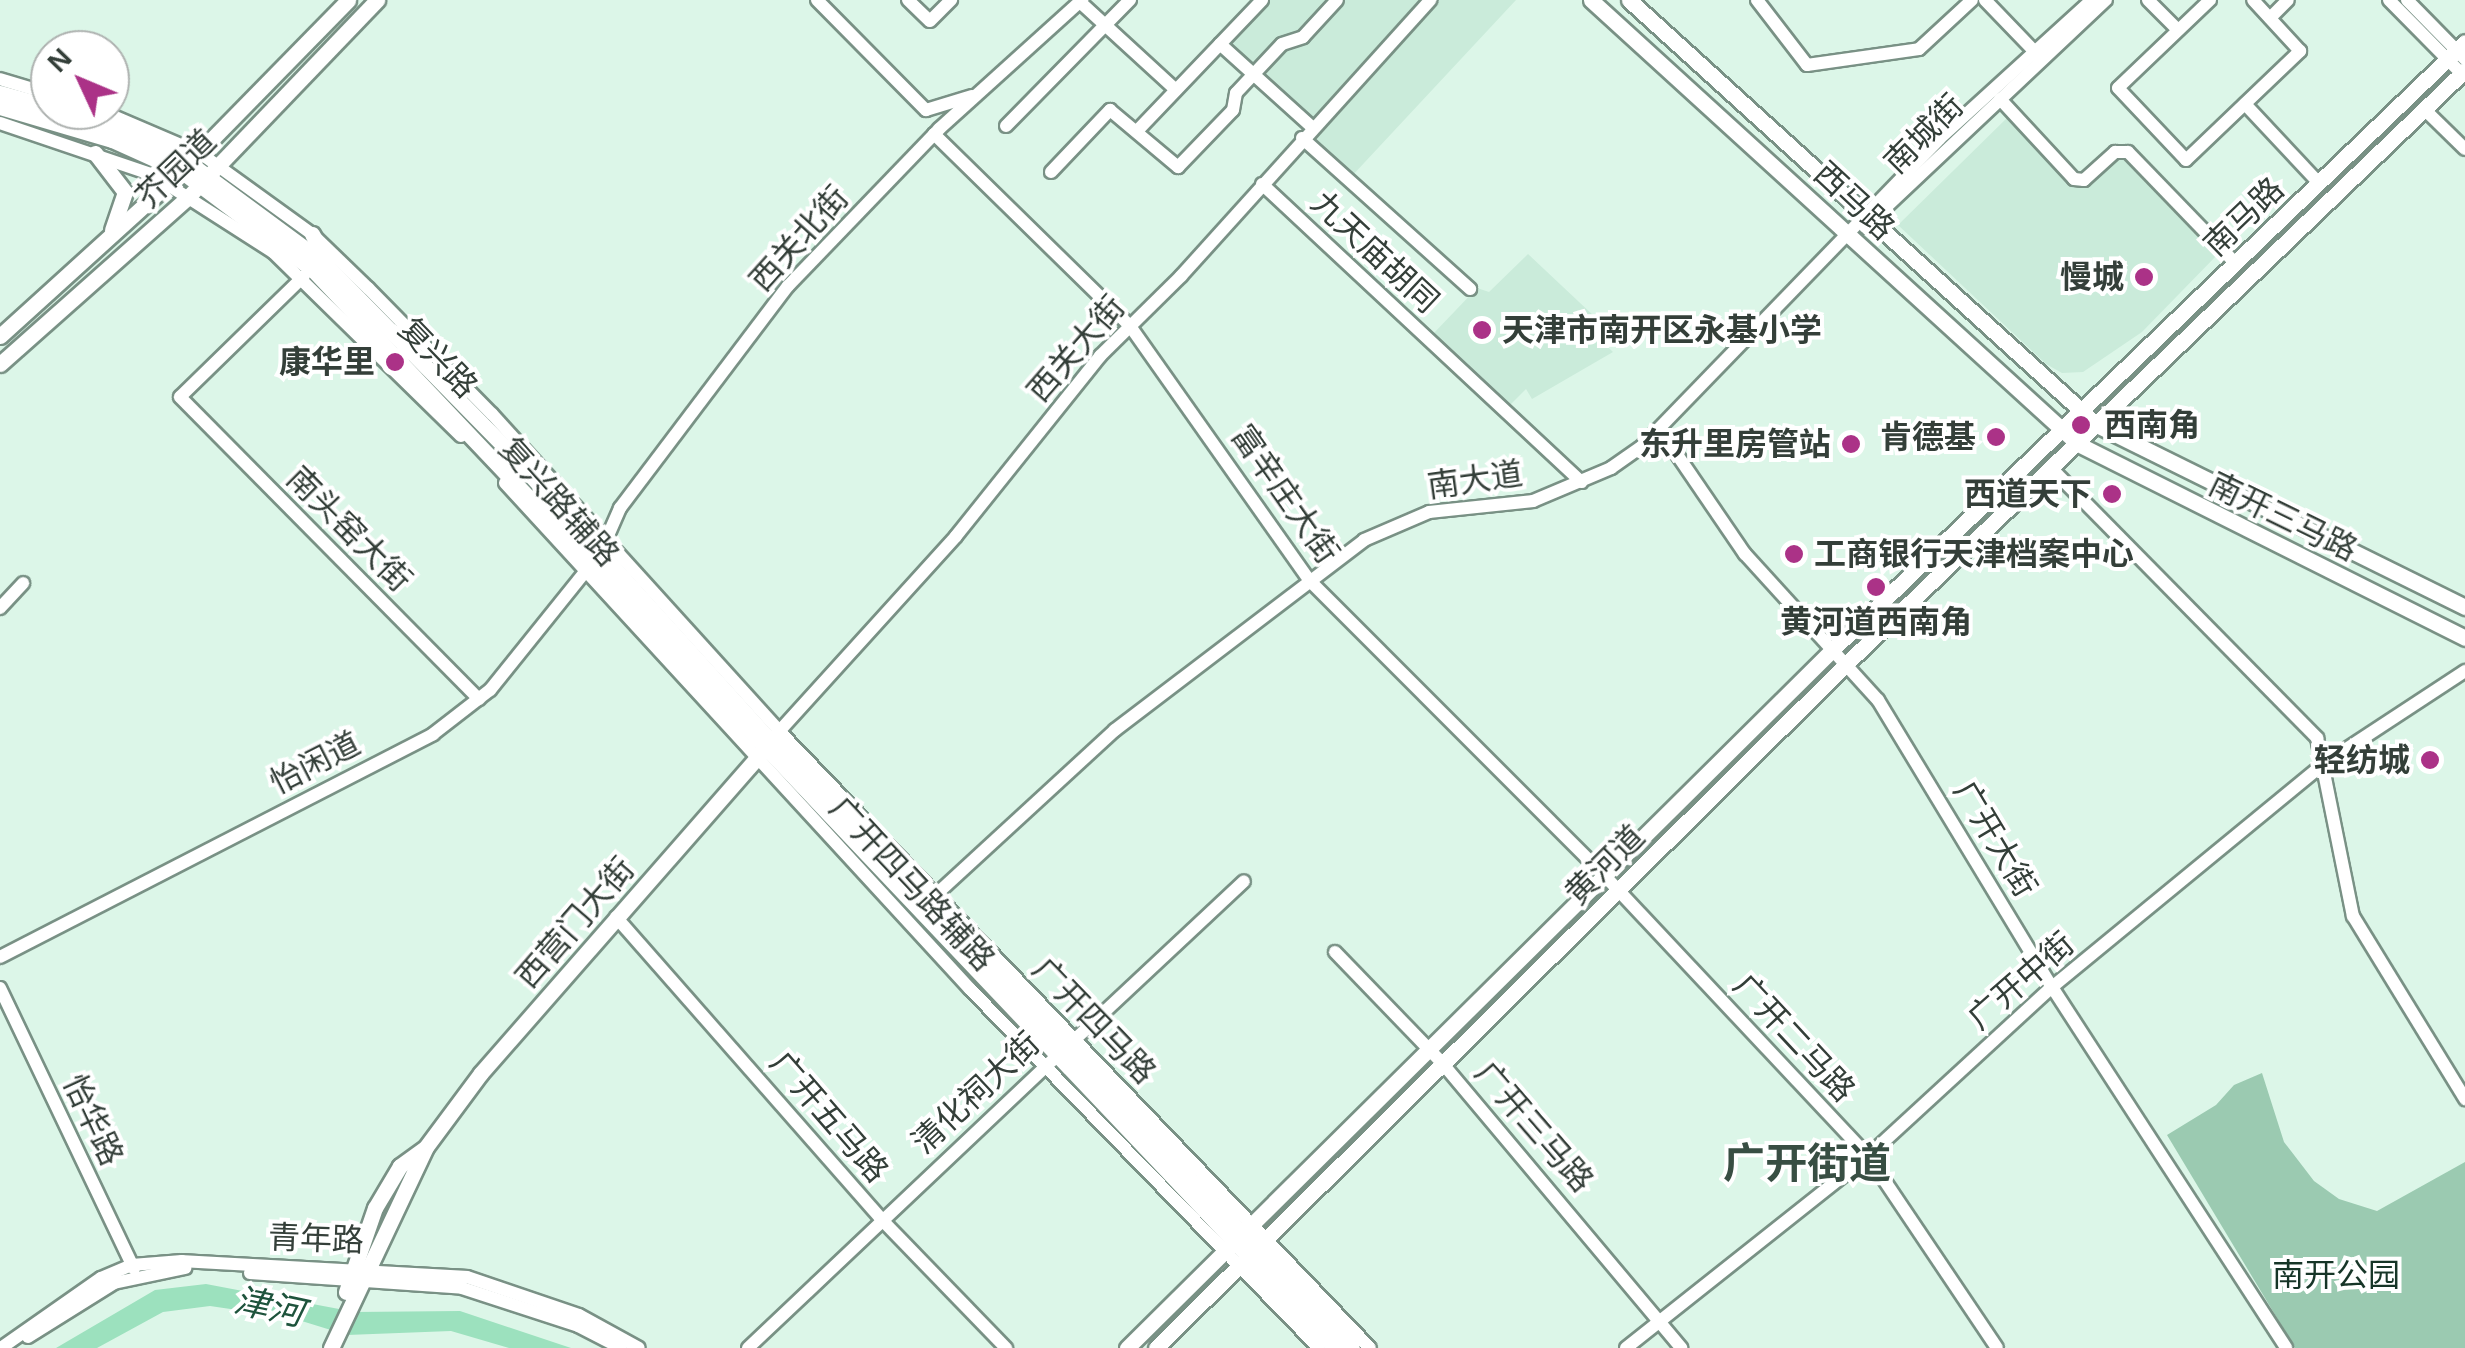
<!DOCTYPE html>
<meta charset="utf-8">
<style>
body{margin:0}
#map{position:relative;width:2465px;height:1348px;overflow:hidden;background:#dcf6e8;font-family:Helvetica,"Noto Sans SC",sans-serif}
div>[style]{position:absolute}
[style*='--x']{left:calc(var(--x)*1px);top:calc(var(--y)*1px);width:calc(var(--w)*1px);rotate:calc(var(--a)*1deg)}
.built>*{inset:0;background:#caebda}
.green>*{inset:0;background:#9bcab1}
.water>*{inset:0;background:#9ce1be}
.roads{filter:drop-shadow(2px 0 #799185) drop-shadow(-2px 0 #799185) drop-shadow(0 2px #799185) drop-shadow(0 -2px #799185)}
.minor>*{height:12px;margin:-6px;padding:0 6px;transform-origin:6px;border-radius:6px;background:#fff}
.major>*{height:15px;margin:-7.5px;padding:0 7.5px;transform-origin:7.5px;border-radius:7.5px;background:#fff}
.dots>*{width:28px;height:28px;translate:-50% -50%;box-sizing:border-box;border:5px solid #fff;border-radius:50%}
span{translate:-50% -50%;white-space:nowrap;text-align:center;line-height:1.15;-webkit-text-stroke:8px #fff;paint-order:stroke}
.street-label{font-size:32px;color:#343f39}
.poi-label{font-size:32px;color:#343f39;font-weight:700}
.right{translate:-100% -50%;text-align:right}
.left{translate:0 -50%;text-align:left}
.park-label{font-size:32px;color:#163527}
.water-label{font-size:35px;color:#1e533c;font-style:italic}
.district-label{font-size:42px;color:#384e43;font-weight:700}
.north{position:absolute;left:30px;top:30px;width:100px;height:100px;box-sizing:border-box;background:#fff;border:2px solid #aeb2b0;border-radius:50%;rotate:314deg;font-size:28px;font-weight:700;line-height:40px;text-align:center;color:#343f39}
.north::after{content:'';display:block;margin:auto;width:35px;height:45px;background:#ab3287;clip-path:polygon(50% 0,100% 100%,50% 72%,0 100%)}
</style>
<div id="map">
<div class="built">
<div style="clip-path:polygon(1259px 0,1516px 0,1351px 177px,1309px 138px,1302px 113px,1223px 39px)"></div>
<div style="clip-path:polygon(2011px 114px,2083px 183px,2122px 150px,2219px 253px,2142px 332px,2083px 372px,2062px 373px,2046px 364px,1898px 225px)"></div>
<div style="clip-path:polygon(1528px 254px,1612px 333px,1601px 340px,1613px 352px,1532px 399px,1526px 389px,1510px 405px,1433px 334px,1477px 288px,1489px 292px)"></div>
</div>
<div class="green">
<div style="clip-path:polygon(2262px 1073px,2284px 1142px,2314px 1181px,2339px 1199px,2377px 1211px,2465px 1162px,2465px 1348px,2295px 1348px,2167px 1135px,2216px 1105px,2234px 1085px)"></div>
</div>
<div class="water">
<div style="clip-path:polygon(206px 1284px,355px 1312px,460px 1311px,571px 1348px,509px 1348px,451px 1331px,347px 1335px,292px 1318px,210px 1306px,163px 1312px,97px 1348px,56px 1348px,155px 1290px)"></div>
</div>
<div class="roads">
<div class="minor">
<div style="--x:817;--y:0;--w:155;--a:45.3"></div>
<div style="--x:926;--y:110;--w:48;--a:-16.9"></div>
<div style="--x:908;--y:0;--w:30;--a:44"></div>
<div style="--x:930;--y:21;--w:30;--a:-45"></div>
<div style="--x:1757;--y:0;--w:82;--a:52.4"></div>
<div style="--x:1807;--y:65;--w:113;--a:-8.1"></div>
<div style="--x:1919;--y:49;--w:72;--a:-42.8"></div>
<div style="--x:1985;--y:0;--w:72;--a:46.1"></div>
<div style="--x:2148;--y:0;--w:41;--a:45"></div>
<div style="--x:2210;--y:0;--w:127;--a:136.3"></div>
<div style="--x:2118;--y:88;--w:99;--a:46.6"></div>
<div style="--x:2186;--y:160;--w:158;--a:-43.7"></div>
<div style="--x:2300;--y:51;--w:69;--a:-132.7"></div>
<div style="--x:2389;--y:0;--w:103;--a:45.4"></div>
<div style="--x:2407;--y:0;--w:83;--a:45.5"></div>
<div style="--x:1080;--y:2;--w:130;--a:42.5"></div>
<div style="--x:2270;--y:18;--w:25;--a:-45"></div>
<div style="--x:1220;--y:44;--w:124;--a:42.1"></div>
<div style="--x:0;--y:79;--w:52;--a:16.7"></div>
<div style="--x:2000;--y:99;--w:109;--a:47.2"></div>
<div style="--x:2074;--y:179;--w:10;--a:6"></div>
<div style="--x:2084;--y:180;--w:42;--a:-42.1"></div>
<div style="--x:2115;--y:152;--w:13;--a:0"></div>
<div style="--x:2128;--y:152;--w:156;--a:46"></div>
<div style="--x:2245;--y:104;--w:108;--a:46.9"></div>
<div style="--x:2424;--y:109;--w:57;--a:44.3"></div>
<div style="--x:99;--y:110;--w:110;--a:23.1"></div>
<div style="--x:200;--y:153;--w:138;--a:35.9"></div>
<div style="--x:312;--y:234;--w:78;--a:44"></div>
<div style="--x:368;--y:288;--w:177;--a:45.5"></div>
<div style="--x:492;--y:414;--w:428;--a:47.8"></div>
<div style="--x:779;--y:731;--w:854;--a:46.23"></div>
<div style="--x:0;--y:123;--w:159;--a:18.7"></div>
<div style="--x:151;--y:174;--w:145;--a:32.6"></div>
<div style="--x:273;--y:252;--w:263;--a:44.4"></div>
<div style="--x:1006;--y:126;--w:177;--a:-45.5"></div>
<div style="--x:1137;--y:131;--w:181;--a:-46.3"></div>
<div style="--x:934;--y:134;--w:274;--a:44.4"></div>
<div style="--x:1130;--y:326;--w:312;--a:54.8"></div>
<div style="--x:1310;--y:581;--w:416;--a:45"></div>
<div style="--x:1604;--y:875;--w:386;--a:46.8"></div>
<div style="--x:1868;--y:1156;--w:231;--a:56.1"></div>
<div style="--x:1302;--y:138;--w:226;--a:41.9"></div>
<div style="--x:1051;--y:172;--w:86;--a:-46.4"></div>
<div style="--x:1110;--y:110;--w:89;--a:40"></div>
<div style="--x:1178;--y:167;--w:79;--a:-46"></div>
<div style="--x:1233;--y:110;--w:17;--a:-80"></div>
<div style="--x:1236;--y:93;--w:67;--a:-46.8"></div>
<div style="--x:1282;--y:44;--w:22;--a:-18"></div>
<div style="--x:1303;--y:37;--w:50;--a:-47.4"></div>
<div style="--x:1262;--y:184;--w:437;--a:43"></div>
<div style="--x:1865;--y:227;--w:331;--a:-43.3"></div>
<div style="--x:304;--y:276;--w:173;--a:135.7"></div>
<div style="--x:180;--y:397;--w:425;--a:45.3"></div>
<div style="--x:1661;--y:431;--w:149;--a:55.7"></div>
<div style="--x:1745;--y:554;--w:197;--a:47.7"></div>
<div style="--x:1878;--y:700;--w:336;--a:58.8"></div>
<div style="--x:2052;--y:987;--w:430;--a:57"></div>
<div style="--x:2052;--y:469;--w:378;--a:45.4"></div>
<div style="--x:2317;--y:738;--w:182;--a:78.6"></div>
<div style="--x:2353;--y:916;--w:215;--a:58.5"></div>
<div style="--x:505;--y:483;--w:687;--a:47.42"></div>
<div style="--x:970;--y:989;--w:501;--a:45.81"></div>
<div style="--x:603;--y:547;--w:43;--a:-66.4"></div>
<div style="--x:620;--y:508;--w:278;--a:-52.9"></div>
<div style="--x:788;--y:286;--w:218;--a:-46.1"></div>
<div style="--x:939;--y:129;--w:193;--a:-42.1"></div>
<div style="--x:0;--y:608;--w:34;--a:-47"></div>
<div style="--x:774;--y:737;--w:271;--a:-47.8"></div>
<div style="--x:956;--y:536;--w:231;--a:-51.3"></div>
<div style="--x:1100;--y:356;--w:114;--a:-44.6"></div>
<div style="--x:1181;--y:276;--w:372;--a:-47.9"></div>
<div style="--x:930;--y:900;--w:251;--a:-42.6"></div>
<div style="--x:1115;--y:730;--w:313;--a:-37.3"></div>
<div style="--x:1364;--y:540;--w:71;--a:-23.3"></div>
<div style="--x:1429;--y:512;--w:105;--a:-6"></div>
<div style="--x:1533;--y:501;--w:85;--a:-22.9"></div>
<div style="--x:1611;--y:468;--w:35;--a:-35"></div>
<div style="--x:1640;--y:448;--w:430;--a:-45.9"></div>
<div style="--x:1939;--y:139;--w:207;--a:-42.3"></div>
<div style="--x:616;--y:917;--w:402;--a:48.7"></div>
<div style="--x:881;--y:1219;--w:180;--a:45.9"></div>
<div style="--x:1335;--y:952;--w:156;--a:46"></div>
<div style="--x:1443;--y:1064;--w:371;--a:50"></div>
<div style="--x:0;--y:957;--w:487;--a:-27.2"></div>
<div style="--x:433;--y:734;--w:72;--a:-37.7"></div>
<div style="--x:490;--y:690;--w:158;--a:-51.2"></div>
<div style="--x:0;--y:988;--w:311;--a:64.5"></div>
<div style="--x:1070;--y:1044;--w:238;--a:-43.1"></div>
<div style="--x:250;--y:1273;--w:213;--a:4"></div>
<div style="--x:462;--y:1288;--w:122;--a:18.1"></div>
<div style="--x:578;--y:1326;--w:48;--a:27.1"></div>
<div style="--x:28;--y:1337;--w:102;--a:-32.1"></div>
<div style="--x:114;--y:1283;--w:73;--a:-11.9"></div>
<div style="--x:1;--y:1348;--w:122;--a:-35"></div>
<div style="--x:101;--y:1278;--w:34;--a:-23"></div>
<div style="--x:132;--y:1265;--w:50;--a:-4.6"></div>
<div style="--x:182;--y:1261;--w:285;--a:3.2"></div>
<div style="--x:467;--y:1277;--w:118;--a:18.7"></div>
<div style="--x:579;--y:1315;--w:68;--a:28.8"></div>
<div style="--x:748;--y:1348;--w:422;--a:-43.4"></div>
<div style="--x:1626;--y:1348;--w:309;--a:-38.4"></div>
<div style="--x:1868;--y:1156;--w:250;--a:-42.6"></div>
<div style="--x:2052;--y:987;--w:353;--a:-39.4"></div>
<div style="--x:2325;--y:763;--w:168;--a:-33.3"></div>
</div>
<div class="major">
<div style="--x:1591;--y:0;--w:659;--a:42.36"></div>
<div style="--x:2078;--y:444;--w:433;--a:26.6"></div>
<div style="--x:1629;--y:0;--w:632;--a:42.24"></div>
<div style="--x:2097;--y:425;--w:411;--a:26.3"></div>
<div style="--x:0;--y:93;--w:52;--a:15.6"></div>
<div style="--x:0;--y:107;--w:117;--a:16.4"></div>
<div style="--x:112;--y:140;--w:76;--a:24.2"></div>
<div style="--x:181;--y:171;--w:165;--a:36.9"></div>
<div style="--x:313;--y:270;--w:1485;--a:46.53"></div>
<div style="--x:61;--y:110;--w:119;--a:20.1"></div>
<div style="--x:173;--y:151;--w:184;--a:36.4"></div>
<div style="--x:321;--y:260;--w:262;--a:45.5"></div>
<div style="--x:505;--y:447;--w:396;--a:47.9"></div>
<div style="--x:771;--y:741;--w:840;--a:46.25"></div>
<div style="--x:95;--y:153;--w:49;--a:52.4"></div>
<div style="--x:125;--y:192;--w:40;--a:108.9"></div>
<div style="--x:312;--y:234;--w:31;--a:61"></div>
<div style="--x:0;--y:336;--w:228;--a:-42.2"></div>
<div style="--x:169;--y:183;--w:256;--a:-45.6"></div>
<div style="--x:0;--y:364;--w:253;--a:-41.6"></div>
<div style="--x:189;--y:196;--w:272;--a:-46.2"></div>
<div style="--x:346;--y:1292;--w:89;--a:-71"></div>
<div style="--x:375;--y:1208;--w:49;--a:-59.2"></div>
<div style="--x:400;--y:1166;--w:29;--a:-36"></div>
<div style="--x:331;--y:1348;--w:222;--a:-64.7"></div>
<div style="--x:426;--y:1147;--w:92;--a:-53.4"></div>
<div style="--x:481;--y:1073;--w:436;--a:-48.8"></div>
<div style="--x:1127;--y:1348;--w:993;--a:-44.71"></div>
<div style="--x:1833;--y:649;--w:876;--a:-43.84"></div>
<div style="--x:1156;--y:1348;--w:972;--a:-44.75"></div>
<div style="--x:1846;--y:664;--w:858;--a:-43.82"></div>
</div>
</div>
<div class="dots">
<div style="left:2144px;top:277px;background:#ab3287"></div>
<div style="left:1482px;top:330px;background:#ab3287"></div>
<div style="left:395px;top:362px;background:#ab3287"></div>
<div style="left:2081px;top:425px;background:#ab3287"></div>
<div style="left:1996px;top:437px;background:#ab3287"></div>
<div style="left:1851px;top:444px;background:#ab3287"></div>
<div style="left:2112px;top:494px;background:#ab3287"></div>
<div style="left:1794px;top:554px;background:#ab3287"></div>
<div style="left:1876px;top:587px;background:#ab3287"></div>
<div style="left:2430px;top:760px;background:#ab3287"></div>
</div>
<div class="street-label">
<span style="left:1924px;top:134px;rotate:-45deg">南城街</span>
<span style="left:176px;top:169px;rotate:-44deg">芥园道</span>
<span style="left:1854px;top:201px;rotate:43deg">西马路</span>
<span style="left:2244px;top:217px;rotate:-44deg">南马路</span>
<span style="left:799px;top:239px;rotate:-48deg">西关北街</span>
<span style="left:1375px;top:252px;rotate:43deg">九天庙胡同</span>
<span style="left:1076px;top:349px;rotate:-49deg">西关大街</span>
<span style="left:438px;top:358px;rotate:46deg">复兴路</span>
<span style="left:1475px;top:480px;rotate:-8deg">南大道</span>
<span style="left:1285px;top:494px;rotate:55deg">富辛庄大街</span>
<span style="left:559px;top:502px;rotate:48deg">复兴路辅路</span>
<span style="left:2283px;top:517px;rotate:26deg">南开三马路</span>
<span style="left:349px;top:529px;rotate:45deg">南头窑大街</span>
<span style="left:315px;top:763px;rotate:-27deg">怡闲道</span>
<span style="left:1995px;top:839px;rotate:59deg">广开大街</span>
<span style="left:1605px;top:865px;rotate:-45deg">黄河道</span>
<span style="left:912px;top:884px;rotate:47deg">广开四马路辅路</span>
<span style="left:575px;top:923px;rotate:-49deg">西营门大街</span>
<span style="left:2021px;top:981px;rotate:-41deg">广开中街</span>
<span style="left:1094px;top:1021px;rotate:46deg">广开四马路</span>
<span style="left:1794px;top:1038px;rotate:47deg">广开二马路</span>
<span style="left:976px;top:1093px;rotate:-43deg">清化祠大街</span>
<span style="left:829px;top:1117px;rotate:49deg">广开五马路</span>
<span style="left:93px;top:1120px;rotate:65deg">怡华路</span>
<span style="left:1534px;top:1127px;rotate:49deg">广开三马路</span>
<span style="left:316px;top:1239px;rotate:2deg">青年路</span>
</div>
<div class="poi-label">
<span class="right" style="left:2124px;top:277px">慢城</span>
<span class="left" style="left:1502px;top:330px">天津市南开区永基小学</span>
<span class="right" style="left:375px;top:362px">康华里</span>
<span class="left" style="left:2104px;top:425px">西南角</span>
<span class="right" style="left:1976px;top:437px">肯德基</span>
<span class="right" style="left:1831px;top:444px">东升里房管站</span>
<span class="right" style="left:2092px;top:494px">西道天下</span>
<span class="left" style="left:1814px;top:554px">工商银行天津档案中心</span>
<span style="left:1876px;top:622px">黄河道西南角</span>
<span class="right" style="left:2410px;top:760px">轻纺城</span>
</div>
<div class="park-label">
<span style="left:2336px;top:1275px">南开公园</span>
</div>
<div class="water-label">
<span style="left:269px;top:1307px;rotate:12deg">津河</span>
</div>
<div class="district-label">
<span style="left:1807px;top:1164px">广开街道</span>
</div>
<div class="north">N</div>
</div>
